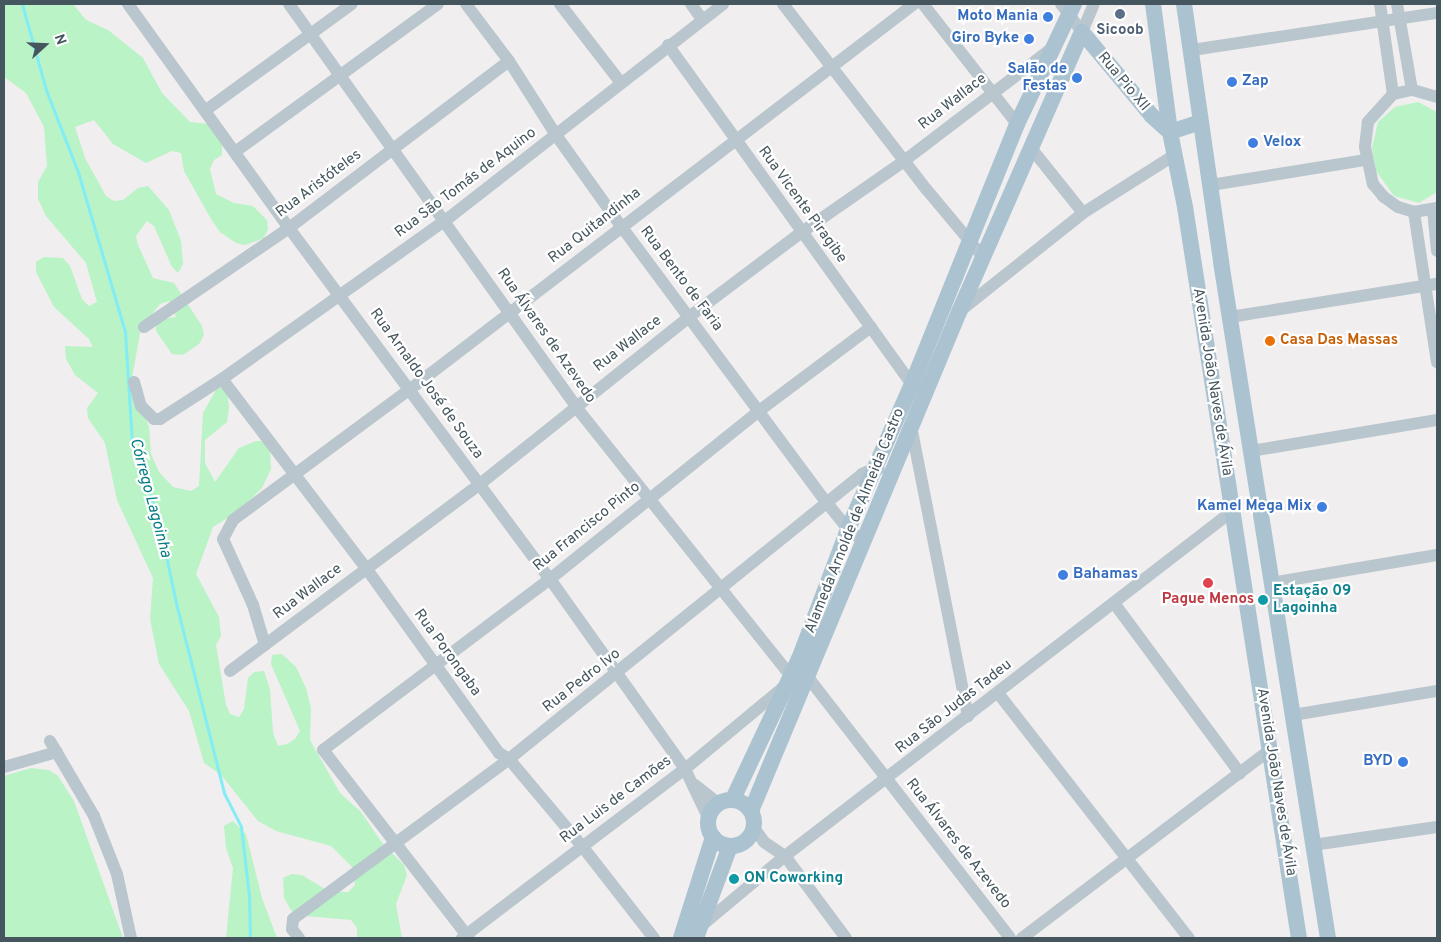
<!DOCTYPE html>
<meta charset="utf-8">
<style>
body{margin:0}
#map{position:relative;width:1441px;height:942px;overflow:hidden;background:#f1eeef;font-family:Overpass,sans-serif}
div>[style]{position:absolute}
[style*='--x']{left:calc(var(--x)*1px);top:calc(var(--y)*1px);width:calc(var(--w)*1px);rotate:calc(var(--a)*1deg)}
.green>*{inset:0;background:#b9f3c6}
.stream>*{height:3px;margin:-1.5px;padding:0 1.5px;transform-origin:1.5px;border-radius:1.5px;background:#82edf4}
.minor>*{height:12px;margin:-6px;padding:0 6px;transform-origin:6px;border-radius:6px;background:#b9c6cd}
.major>*{height:16px;margin:-8px;padding:0 8px;transform-origin:8px;border-radius:8px;background:#abc3d0}
.major>.ring{margin:-8px;padding:0;box-sizing:content-box;background:none;border:16px solid #abc3d0;border-radius:50%}
.dots>*{width:14px;height:14px;translate:-50% -50%;box-sizing:border-box;border:2px solid #fff;border-radius:50%}
span{translate:-50% -50%;white-space:nowrap;text-align:center;line-height:1.15;-webkit-text-stroke:4.5px #fff;paint-order:stroke}
.shop-label{font-size:15px;color:#366cbe;font-weight:700}
.right{translate:-100% -50%;text-align:right}
.left{translate:0 -50%;text-align:left}
.service-label{font-size:15px;color:#4e5e75;font-weight:700}
.street-label{font-size:15px;color:#45565e}
.food-label{font-size:15px;color:#c56008;font-weight:700}
.culture-label{font-size:15px;color:#0d838f;font-weight:700}
.health-label{font-size:15px;color:#be3a42;font-weight:700}
.water-label{font-size:16px;color:#057d84;font-style:italic}
.frame{position:absolute;inset:0;border:5px solid #45565e;pointer-events:none}
.north{position:absolute;left:20px;top:20px;width:50px;height:50px;-webkit-text-stroke:4px #fff;paint-order:stroke;rotate:70deg;font-size:14px;font-weight:700;line-height:20px;text-align:center;color:#45565e}
.north::after{content:'';display:block;margin:auto;width:18px;height:22px;background:#45565e;clip-path:polygon(50% 0,100% 100%,50% 72%,0 100%)}
</style>
<div id="map">
<div class="green">
<div style="clip-path:polygon(4px 4px,73px 4px,86px 20px,108px 30px,143px 58px,162px 93px,190px 122px,209px 124px,222px 145px,222px 155px,214px 160px,210px 169px,216px 194px,234px 203px,253px 206px,267px 220px,268px 229px,264px 238px,245px 245px,236px 243px,220px 232px,211px 219px,184px 171px,181px 153px,172px 151px,146px 163px,113px 144px,94px 120px,75px 127px,85px 158px,106px 196px,114px 201px,123px 200px,138px 188px,148px 186px,169px 210px,181px 241px,183px 264px,178px 273px,172px 267px,154px 226px,147px 221px,136px 236px,138px 245px,153px 278px,174px 283px,202px 326px,204px 335px,199px 344px,183px 355px,172px 354px,156px 331px,157px 320px,176px 317px,169px 301px,160px 304px,141px 328px,132px 378px,149px 427px,151px 454px,159px 472px,173px 487px,191px 491px,199px 486px,203px 413px,217px 388px,227px 388px,229px 408px,227px 422px,205px 440px,205px 463px,215px 482px,239px 448px,256px 441px,267px 441px,270px 450px,271px 469px,262px 488px,239px 511px,213px 527px,196px 574px,219px 617px,221px 636px,216px 645px,226px 705px,230px 714px,239px 717px,244px 709px,248px 678px,254px 672px,264px 671px,270px 689px,273px 733px,278px 746px,287px 744px,295px 739px,300px 731px,271px 664px,272px 655px,282px 654px,296px 667px,306px 688px,311px 708px,310px 740px,315px 749px,340px 793px,361px 812px,383px 844px,404px 865px,407px 875px,396px 904px,402px 938px,357px 938px,357px 928px,351px 920px,294px 915px,284px 898px,283px 878px,292px 874px,302px 875px,328px 891px,348px 892px,355px 885px,352px 867px,331px 846px,276px 831px,258px 821px,221px 775px,204px 763px,189px 711px,159px 664px,150px 619px,153px 578px,117px 500px,105px 443px,88px 418px,87px 408px,98px 393px,75px 375px,66px 359px,65px 346px,93px 347px,89px 339px,54px 307px,36px 272px,36px 262px,44px 257px,63px 258px,70px 266px,82px 299px,89px 306px,97px 302px,86px 263px,46px 216px,38px 199px,38px 182px,47px 166px,44px 127px,26px 93px,4px 77px)"></div>
<div style="clip-path:polygon(1418px 102px,1437px 112px,1437px 192px,1419px 203px,1394px 196px,1376px 171px,1372px 148px,1378px 122px,1395px 107px)"></div>
<div style="clip-path:polygon(31px 768px,49px 770px,58px 776px,74px 801px,123px 938px,4px 938px,4px 776px)"></div>
<div style="clip-path:polygon(233px 821px,246px 834px,262px 898px,277px 938px,226px 938px,233px 868px,226px 848px,224px 826px)"></div>
</div>
<div class="stream">
<div style="--x:22;--y:4;--w:89;--a:74.4"></div>
<div style="--x:46;--y:90;--w:88;--a:68.7"></div>
<div style="--x:78;--y:172;--w:167;--a:73.6"></div>
<div style="--x:125;--y:332;--w:112;--a:86.4"></div>
<div style="--x:132;--y:444;--w:78;--a:70.6"></div>
<div style="--x:158;--y:518;--w:87;--a:78"></div>
<div style="--x:176;--y:603;--w:196;--a:75.8"></div>
<div style="--x:224;--y:793;--w:38;--a:63"></div>
<div style="--x:241;--y:827;--w:69;--a:83.4"></div>
<div style="--x:249;--y:896;--w:42;--a:88.6"></div>
</div>
<div class="minor">
<div style="--x:128;--y:4;--w:276;--a:54.3"></div>
<div style="--x:289;--y:228;--w:437;--a:53.4"></div>
<div style="--x:550;--y:579;--w:233;--a:54.6"></div>
<div style="--x:685;--y:769;--w:55;--a:64.4"></div>
<div style="--x:289;--y:4;--w:495;--a:54.5"></div>
<div style="--x:576;--y:407;--w:344;--a:51.4"></div>
<div style="--x:466;--y:4;--w:71;--a:53"></div>
<div style="--x:509;--y:61;--w:88;--a:57.6"></div>
<div style="--x:556;--y:135;--w:112;--a:54.5"></div>
<div style="--x:621;--y:226;--w:345;--a:53.4"></div>
<div style="--x:827;--y:503;--w:33;--a:51"></div>
<div style="--x:848;--y:529;--w:19;--a:39"></div>
<div style="--x:560;--y:4;--w:100;--a:52.3"></div>
<div style="--x:691;--y:4;--w:19;--a:54"></div>
<div style="--x:783;--y:4;--w:235;--a:52.3"></div>
<div style="--x:927;--y:190;--w:87;--a:50.1"></div>
<div style="--x:923;--y:4;--w:152;--a:51.9"></div>
<div style="--x:1061;--y:4;--w:35;--a:53"></div>
<div style="--x:1082;--y:32;--w:30;--a:-67"></div>
<div style="--x:1380;--y:4;--w:91;--a:81.8"></div>
<div style="--x:1397;--y:4;--w:87;--a:80.1"></div>
<div style="--x:668;--y:45;--w:418;--a:54.3"></div>
<div style="--x:1192;--y:50;--w:248;--a:-8.6"></div>
<div style="--x:1437;--y:97;--w:26;--a:-164"></div>
<div style="--x:1412;--y:90;--w:19;--a:168"></div>
<div style="--x:1393;--y:94;--w:38;--a:132"></div>
<div style="--x:1368;--y:122;--w:25;--a:97"></div>
<div style="--x:1365;--y:147;--w:38;--a:78"></div>
<div style="--x:1373;--y:184;--w:17;--a:50"></div>
<div style="--x:1384;--y:197;--w:17;--a:36"></div>
<div style="--x:1398;--y:207;--w:17;--a:17"></div>
<div style="--x:1414;--y:212;--w:23;--a:-10"></div>
<div style="--x:206;--y:110;--w:180;--a:-36"></div>
<div style="--x:1031;--y:148;--w:83;--a:51.3"></div>
<div style="--x:235;--y:152;--w:251;--a:-36.1"></div>
<div style="--x:1211;--y:185;--w:157;--a:-9.2"></div>
<div style="--x:1433;--y:210;--w:41;--a:84.4"></div>
<div style="--x:1414;--y:212;--w:152;--a:81.3"></div>
<div style="--x:960;--y:311;--w:157;--a:-38.5"></div>
<div style="--x:1083;--y:213;--w:110;--a:-32.4"></div>
<div style="--x:1230;--y:317;--w:210;--a:-9.1"></div>
<div style="--x:144;--y:327;--w:176;--a:-34.3"></div>
<div style="--x:289;--y:228;--w:276;--a:-37.2"></div>
<div style="--x:222;--y:379;--w:238;--a:52.7"></div>
<div style="--x:366;--y:568;--w:228;--a:54.3"></div>
<div style="--x:499;--y:753;--w:12;--a:31"></div>
<div style="--x:509;--y:759;--w:114;--a:50"></div>
<div style="--x:582;--y:846;--w:117;--a:52"></div>
<div style="--x:134;--y:382;--w:25;--a:74"></div>
<div style="--x:141;--y:406;--w:18;--a:45"></div>
<div style="--x:154;--y:419;--w:6;--a:0"></div>
<div style="--x:160;--y:419;--w:74;--a:-32.8"></div>
<div style="--x:222;--y:379;--w:275;--a:-35.4"></div>
<div style="--x:446;--y:220;--w:351;--a:-37.9"></div>
<div style="--x:911;--y:426;--w:296;--a:78.9"></div>
<div style="--x:1251;--y:451;--w:189;--a:-9.5"></div>
<div style="--x:1271;--y:583;--w:168;--a:-9.6"></div>
<div style="--x:1114;--y:603;--w:212;--a:53.5"></div>
<div style="--x:265;--y:645;--w:42;--a:-106.7"></div>
<div style="--x:253;--y:605;--w:72;--a:-114.4"></div>
<div style="--x:223;--y:539;--w:21;--a:-62"></div>
<div style="--x:233;--y:520;--w:219;--a:-36.5"></div>
<div style="--x:409;--y:390;--w:636;--a:-37.39"></div>
<div style="--x:230;--y:671;--w:312;--a:-36.8"></div>
<div style="--x:480;--y:484;--w:268;--a:-38.6"></div>
<div style="--x:689;--y:317;--w:141;--a:-37"></div>
<div style="--x:802;--y:232;--w:124;--a:-34.8"></div>
<div style="--x:904;--y:161;--w:185;--a:-37.3"></div>
<div style="--x:807;--y:676;--w:331;--a:52.2"></div>
<div style="--x:998;--y:693;--w:311;--a:52.1"></div>
<div style="--x:1293;--y:715;--w:146;--a:-9.5"></div>
<div style="--x:50;--y:741;--w:87;--a:59.6"></div>
<div style="--x:94;--y:816;--w:62;--a:68.4"></div>
<div style="--x:117;--y:874;--w:66;--a:77.7"></div>
<div style="--x:4;--y:767;--w:55;--a:-15.8"></div>
<div style="--x:695;--y:785;--w:29;--a:38"></div>
<div style="--x:754;--y:828;--w:17;--a:54"></div>
<div style="--x:764;--y:842;--w:25;--a:34"></div>
<div style="--x:785;--y:856;--w:102;--a:53.4"></div>
<div style="--x:1313;--y:845;--w:125;--a:-8.3"></div>
<div style="--x:700;--y:927;--w:111;--a:-39.9"></div>
<div style="--x:785;--y:856;--w:563;--a:-37.64"></div>
<div style="--x:299;--y:938;--w:11;--a:-128"></div>
<div style="--x:292;--y:929;--w:10;--a:-84"></div>
<div style="--x:293;--y:919;--w:269;--a:-36.5"></div>
<div style="--x:509;--y:759;--w:454;--a:-38.9"></div>
<div style="--x:862;--y:474;--w:14;--a:-25"></div>
<div style="--x:875;--y:468;--w:4;--a:14"></div>
<div style="--x:462;--y:938;--w:280;--a:-37.2"></div>
<div style="--x:685;--y:769;--w:130;--a:-39.7"></div>
<div style="--x:469;--y:938;--w:238;--a:-127.8"></div>
<div style="--x:323;--y:750;--w:284;--a:-37"></div>
<div style="--x:550;--y:579;--w:268;--a:-38.8"></div>
<div style="--x:759;--y:411;--w:140;--a:-36.9"></div>
<div style="--x:1022;--y:938;--w:311;--a:-37.2"></div>
</div>
<div class="major">
<div style="--x:1153;--y:4;--w:129;--a:82.4"></div>
<div style="--x:1170;--y:132;--w:76;--a:78.7"></div>
<div style="--x:1185;--y:207;--w:740;--a:81.14"></div>
<div style="--x:1184;--y:4;--w:261;--a:81.8"></div>
<div style="--x:1221;--y:262;--w:684;--a:81.01"></div>
<div style="--x:1170;--y:132;--w:32;--a:-18"></div>
<div style="--x:733;--y:799;--w:155;--a:-64.8"></div>
<div style="--x:799;--y:659;--w:139;--a:-69.3"></div>
<div style="--x:848;--y:529;--w:158;--a:-66.2"></div>
<div style="--x:912;--y:384;--w:280;--a:-68"></div>
<div style="--x:1017;--y:124;--w:133;--a:-64.6"></div>
<div class="ring" style="left:708px;top:800px;width:30px;height:30px"></div>
<div style="--x:751;--y:811;--w:541;--a:-67.37"></div>
<div style="--x:959;--y:312;--w:306;--a:-66.3"></div>
<div style="--x:1082;--y:32;--w:109;--a:50.2"></div>
<div style="--x:1152;--y:116;--w:24;--a:42"></div>
<div style="--x:681;--y:938;--w:106;--a:-72.4"></div>
<div style="--x:696;--y:938;--w:98;--a:-69.7"></div>
</div>
<div class="dots">
<div style="left:1120px;top:14px;background:#5c6f8a"></div>
<div style="left:1048px;top:17px;background:#3f7fe0"></div>
<div style="left:1029px;top:39px;background:#3f7fe0"></div>
<div style="left:1077px;top:78px;background:#3f7fe0"></div>
<div style="left:1232px;top:82px;background:#3f7fe0"></div>
<div style="left:1253px;top:143px;background:#3f7fe0"></div>
<div style="left:1270px;top:341px;background:#e8710a"></div>
<div style="left:1322px;top:507px;background:#3f7fe0"></div>
<div style="left:1063px;top:575px;background:#3f7fe0"></div>
<div style="left:1208px;top:583px;background:#e0444e"></div>
<div style="left:1263px;top:600px;background:#0f9aa8"></div>
<div style="left:1403px;top:762px;background:#3f7fe0"></div>
<div style="left:734px;top:879px;background:#0f9aa8"></div>
</div>
<div class="shop-label">
<span class="right" style="left:1038px;top:17px">Moto Mania</span>
<span class="right" style="left:1019px;top:39px">Giro Byke</span>
<span class="right" style="left:1067px;top:78px">Salão de<br>Festas</span>
<span class="left" style="left:1242px;top:82px">Zap</span>
<span class="left" style="left:1263px;top:143px">Velox</span>
<span class="right" style="left:1312px;top:507px">Kamel Mega Mix</span>
<span class="left" style="left:1073px;top:575px">Bahamas</span>
<span class="right" style="left:1393px;top:762px">BYD</span>
</div>
<div class="service-label">
<span style="left:1120px;top:31px">Sicoob</span>
</div>
<div class="street-label">
<span style="left:1123px;top:82px;rotate:50deg">Rua Pio Xll</span>
<span style="left:953px;top:102px;rotate:-38deg">Rua Wallace</span>
<span style="left:466px;top:183px;rotate:-37deg">Rua São Tomás de Aquino</span>
<span style="left:319px;top:184px;rotate:-37deg">Rua Aristóteles</span>
<span style="left:802px;top:205px;rotate:54deg">Rua Vicente Piragibe</span>
<span style="left:595px;top:226px;rotate:-38deg">Rua Quitandinha</span>
<span style="left:681px;top:279px;rotate:53deg">Rua Bento de Faria</span>
<span style="left:546px;top:336px;rotate:55deg">Rua Álvares de Azevedo</span>
<span style="left:628px;top:344px;rotate:-38deg">Rua Wallace</span>
<span style="left:1212px;top:382px;rotate:81deg">Avenida João Naves de Ávila</span>
<span style="left:426px;top:384px;rotate:54deg">Rua Arnaldo José de Souza</span>
<span style="left:855px;top:521px;rotate:-68deg">Alameda Arnolde de Almeida Castro</span>
<span style="left:587px;top:527px;rotate:-39deg">Rua Francisco Pinto</span>
<span style="left:308px;top:592px;rotate:-37deg">Rua Wallace</span>
<span style="left:447px;top:653px;rotate:54deg">Rua Porongaba</span>
<span style="left:582px;top:681px;rotate:-38deg">Rua Pedro Ivo</span>
<span style="left:954px;top:707px;rotate:-38deg">Rua São Judas Tadeu</span>
<span style="left:1276px;top:782px;rotate:81deg">Avenida João Naves de Ávila</span>
<span style="left:616px;top:800px;rotate:-37deg">Rua Luis de Camões</span>
<span style="left:958px;top:844px;rotate:52deg">Rua Álvares de Azevedo</span>
</div>
<div class="food-label">
<span class="left" style="left:1280px;top:341px">Casa Das Massas</span>
</div>
<div class="culture-label">
<span class="left" style="left:1273px;top:600px">Estação 09<br>Lagoinha</span>
<span class="left" style="left:744px;top:879px">ON Coworking</span>
</div>
<div class="health-label">
<span style="left:1208px;top:600px">Pague Menos</span>
</div>
<div class="water-label">
<span style="left:150px;top:498px;rotate:75deg">Córrego Lagoinha</span>
</div>
<div class="frame"></div>
<div class="north">N</div>
</div>
